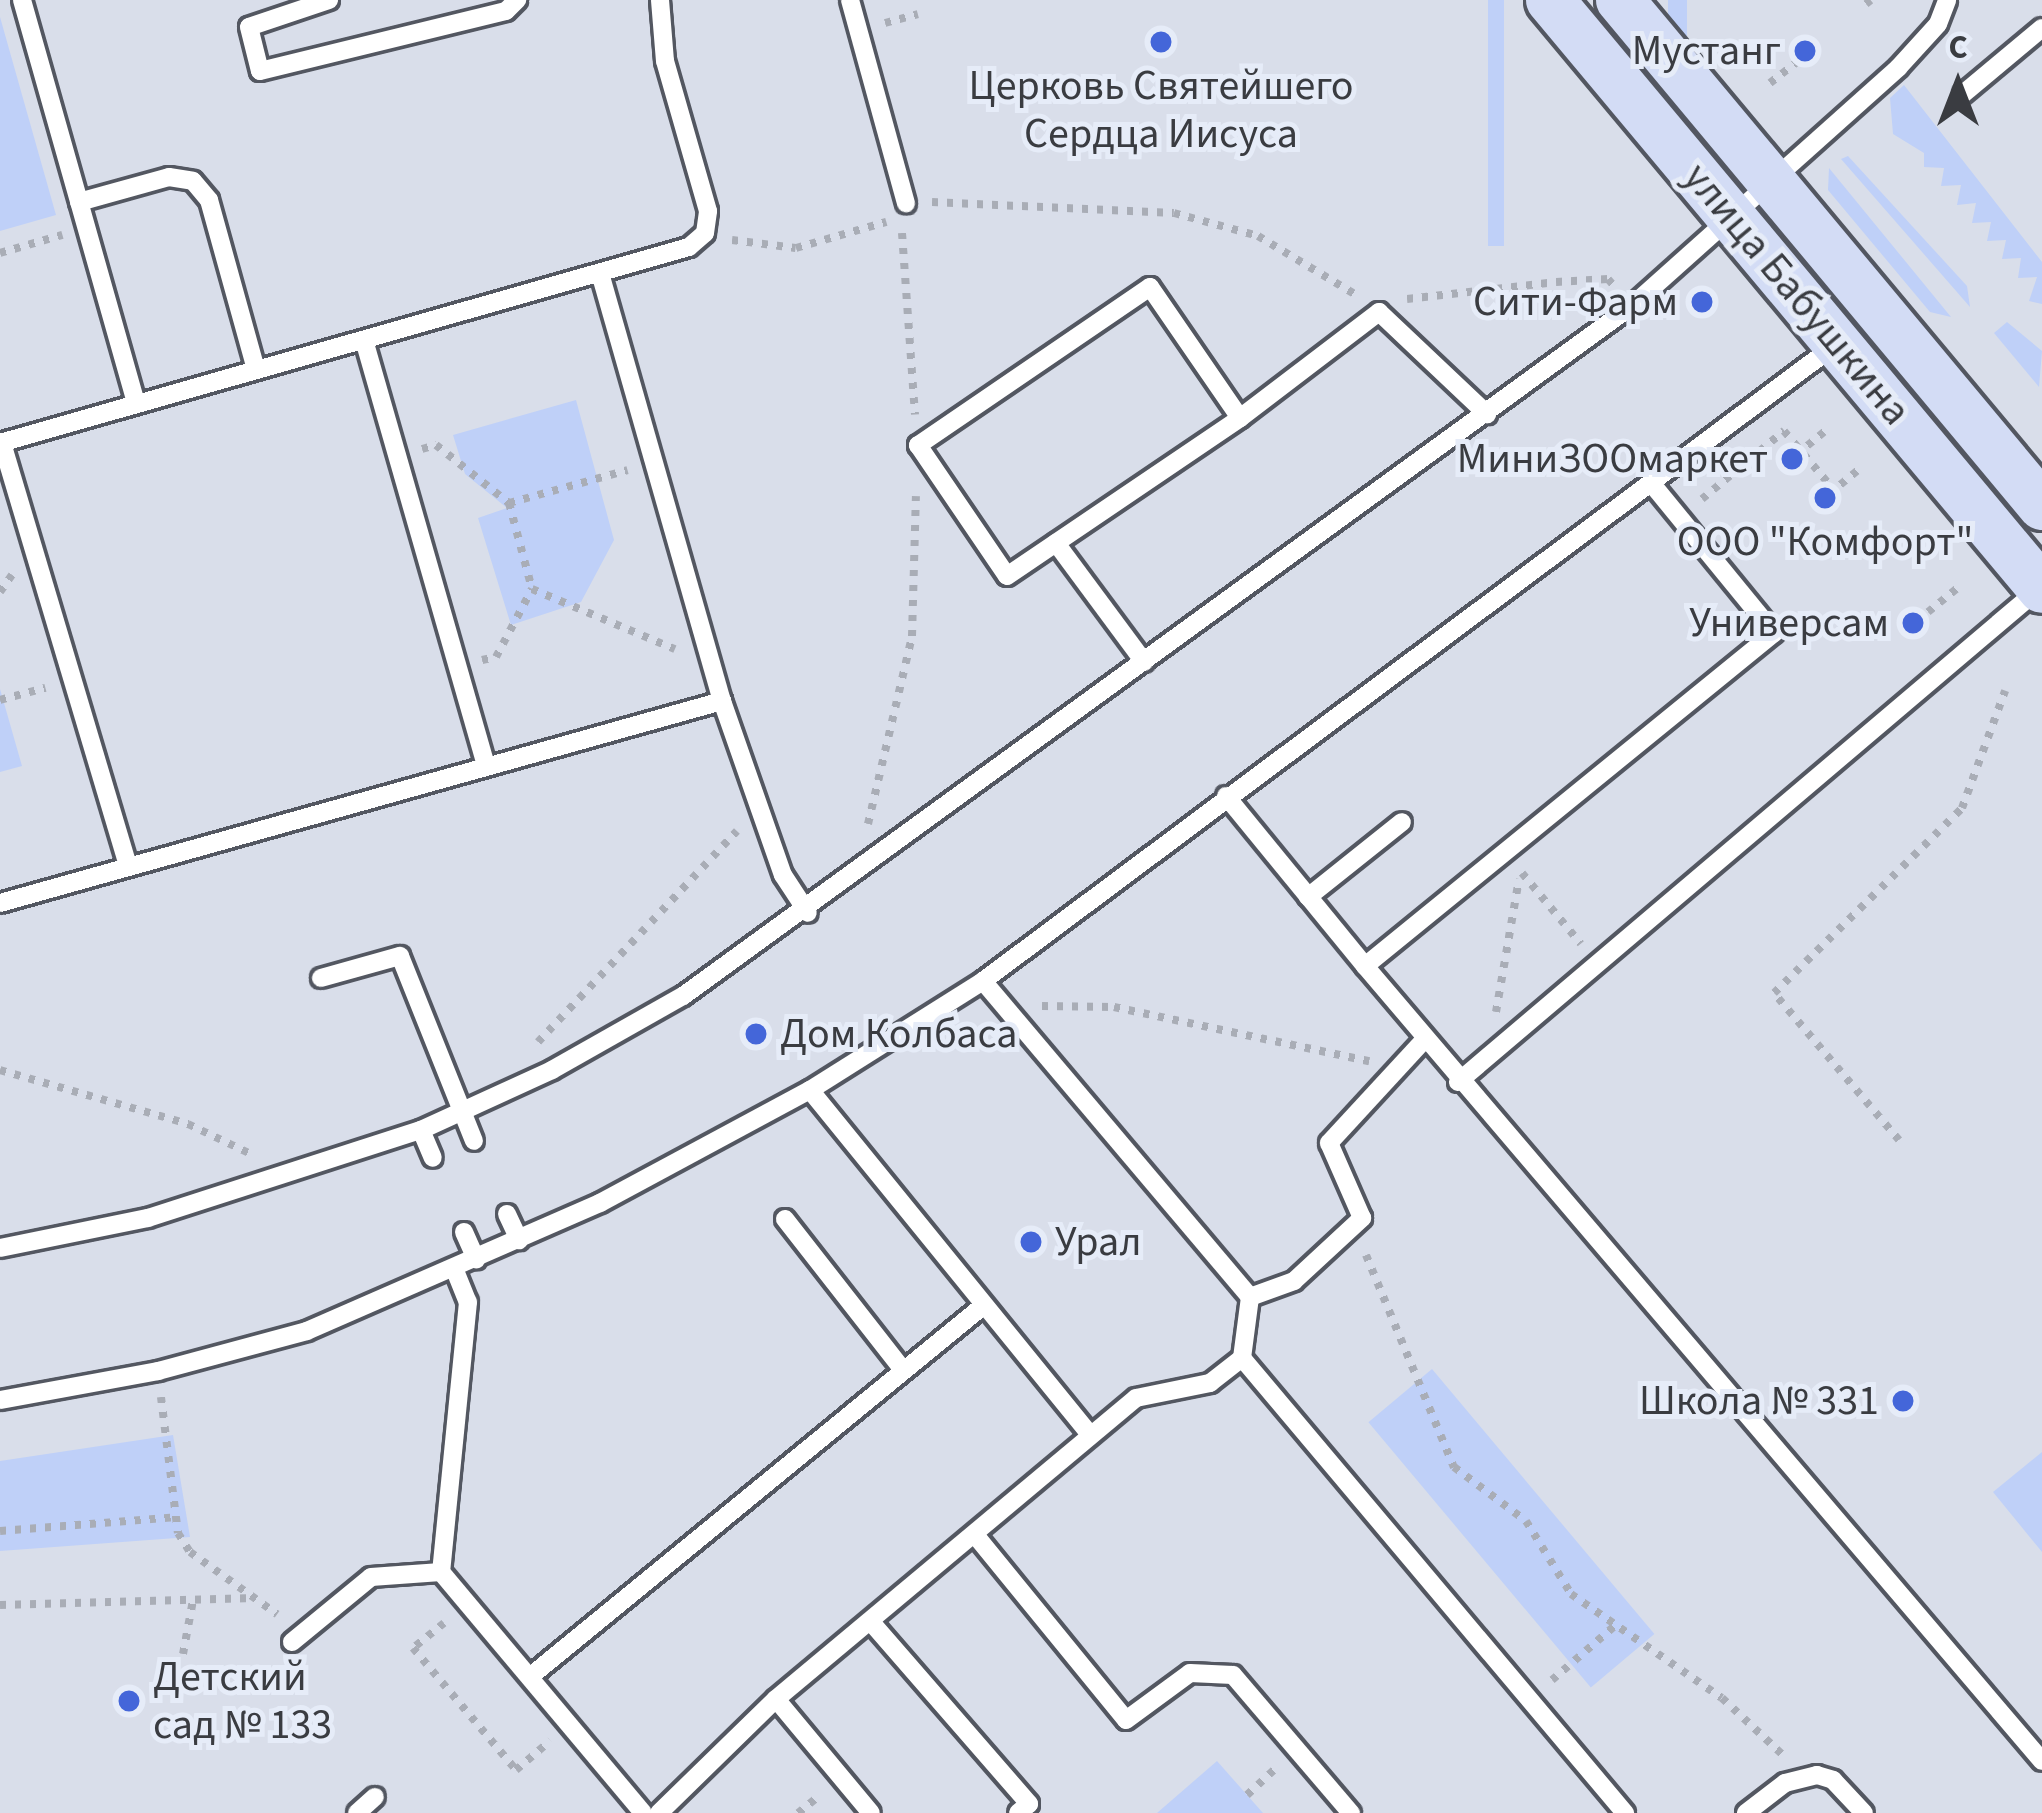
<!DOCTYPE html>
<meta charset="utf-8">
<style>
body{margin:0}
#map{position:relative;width:2042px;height:1813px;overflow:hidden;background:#d9deea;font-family:"Source Sans 3",sans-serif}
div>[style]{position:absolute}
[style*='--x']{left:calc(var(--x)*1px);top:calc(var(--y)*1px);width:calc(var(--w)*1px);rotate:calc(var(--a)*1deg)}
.green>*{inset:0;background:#bfd0f8;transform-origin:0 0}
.path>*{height:8px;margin-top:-4px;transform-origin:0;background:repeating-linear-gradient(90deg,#a9adb6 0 6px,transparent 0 15px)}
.roads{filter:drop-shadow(3px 0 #535761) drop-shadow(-3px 0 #535761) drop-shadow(0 3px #535761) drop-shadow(0 -3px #535761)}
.lane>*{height:18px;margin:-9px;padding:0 9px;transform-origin:9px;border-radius:9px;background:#fff}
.secondary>*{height:48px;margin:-24px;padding:0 24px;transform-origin:24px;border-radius:24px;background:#d3dcf5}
.dots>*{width:33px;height:33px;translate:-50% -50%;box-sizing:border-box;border:6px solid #e6ecf8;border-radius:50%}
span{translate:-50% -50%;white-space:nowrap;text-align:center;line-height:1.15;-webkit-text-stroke:10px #e6ecf8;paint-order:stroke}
.poi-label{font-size:42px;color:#3a3c41}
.right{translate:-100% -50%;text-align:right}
.left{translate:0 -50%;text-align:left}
.street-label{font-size:42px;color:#3a3c41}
.north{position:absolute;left:1898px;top:24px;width:120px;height:120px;-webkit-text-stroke:9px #e6ecf8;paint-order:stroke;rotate:0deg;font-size:33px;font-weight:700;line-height:48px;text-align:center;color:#3a3c41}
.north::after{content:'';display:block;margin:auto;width:42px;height:54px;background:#3a3c41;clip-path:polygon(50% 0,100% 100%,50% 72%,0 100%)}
</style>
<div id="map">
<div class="green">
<div style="left:1488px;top:0;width:16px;height:246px"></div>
<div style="left:1668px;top:0;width:19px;height:172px"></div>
<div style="clip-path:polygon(0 17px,56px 215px,0 231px)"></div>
<div style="clip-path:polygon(1904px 85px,2042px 262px,2042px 304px,2029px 301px,2037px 277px,2018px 278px,2021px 258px,2002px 259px,2006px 240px,1987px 241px,1991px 222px,1972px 223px,1976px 203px,1957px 205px,1961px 185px,1941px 186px,1944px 168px,1924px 167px,1924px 153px,1893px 134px,1890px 98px)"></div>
<div style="clip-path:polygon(1848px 156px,1967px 286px,1970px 307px,1841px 159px)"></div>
<div style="clip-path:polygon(1829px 168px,1951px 317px,1930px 312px,1828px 190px)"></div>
<div style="clip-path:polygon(2007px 322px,2042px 351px,2039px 387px,1994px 333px)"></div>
<div style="clip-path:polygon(576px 400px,614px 540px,581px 602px,511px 625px,478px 518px,507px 508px,465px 474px,453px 435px)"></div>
<div style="clip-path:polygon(0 689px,22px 766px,0 772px)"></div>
<div style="left:1432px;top:1369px;width:346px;height:83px;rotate:50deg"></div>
<div style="clip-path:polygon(173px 1435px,190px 1537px,0 1551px,0 1461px)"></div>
<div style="clip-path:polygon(2042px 1452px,2042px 1552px,1993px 1492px)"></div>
<div style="clip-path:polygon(1217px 1761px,1263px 1813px,1157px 1813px)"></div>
</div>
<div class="path">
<div style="--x:1866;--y:4;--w:6;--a:-39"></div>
<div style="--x:885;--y:23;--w:34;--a:-15"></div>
<div style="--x:1770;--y:83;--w:36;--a:-38"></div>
<div style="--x:932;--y:202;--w:242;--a:2.6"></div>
<div style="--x:1174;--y:213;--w:87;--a:15.3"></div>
<div style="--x:1258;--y:236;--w:117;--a:31"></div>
<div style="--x:902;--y:233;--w:182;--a:85.9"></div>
<div style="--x:732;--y:240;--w:64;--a:7.1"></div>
<div style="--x:796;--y:248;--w:94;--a:-16.1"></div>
<div style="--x:0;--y:253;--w:65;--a:-16.2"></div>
<div style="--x:1407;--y:299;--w:150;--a:-6.5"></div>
<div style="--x:1556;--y:282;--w:52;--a:-3.3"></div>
<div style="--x:1608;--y:279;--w:11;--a:49"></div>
<div style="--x:422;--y:449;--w:15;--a:-16"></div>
<div style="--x:436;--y:445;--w:93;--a:38.5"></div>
<div style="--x:509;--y:503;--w:123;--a:-15.5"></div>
<div style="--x:1796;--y:455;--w:44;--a:-39.5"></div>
<div style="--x:1829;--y:494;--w:44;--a:-39.5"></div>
<div style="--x:1702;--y:499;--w:107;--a:-39.7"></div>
<div style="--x:1784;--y:431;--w:77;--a:49.7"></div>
<div style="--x:509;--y:503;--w:89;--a:75"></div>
<div style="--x:532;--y:589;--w:155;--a:22.8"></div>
<div style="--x:0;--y:592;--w:21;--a:-55"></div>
<div style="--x:1928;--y:612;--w:41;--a:-39.1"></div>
<div style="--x:482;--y:660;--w:14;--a:-12"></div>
<div style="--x:496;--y:657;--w:77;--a:-62.1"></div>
<div style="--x:0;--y:700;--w:47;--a:-14.9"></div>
<div style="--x:868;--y:824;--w:193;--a:-76.8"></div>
<div style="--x:912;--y:636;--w:140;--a:-88.4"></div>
<div style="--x:1522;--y:873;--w:92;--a:50.3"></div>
<div style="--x:1042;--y:1006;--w:72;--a:0.8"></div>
<div style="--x:1114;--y:1007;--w:261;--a:12"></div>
<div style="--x:1496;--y:1012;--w:135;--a:-80.2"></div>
<div style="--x:538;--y:1042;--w:290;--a:-46.7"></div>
<div style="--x:0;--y:1070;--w:196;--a:16"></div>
<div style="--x:188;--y:1124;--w:72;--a:25.5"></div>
<div style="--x:1899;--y:1140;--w:193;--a:-130.4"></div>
<div style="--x:1774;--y:993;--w:264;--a:-44.5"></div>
<div style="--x:1962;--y:808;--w:125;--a:-69.8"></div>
<div style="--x:1366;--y:1255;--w:230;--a:67.5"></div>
<div style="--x:1454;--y:1467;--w:90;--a:36.9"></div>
<div style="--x:1526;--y:1521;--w:86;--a:58.3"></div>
<div style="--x:1571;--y:1594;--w:183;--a:34.6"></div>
<div style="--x:1722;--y:1698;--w:85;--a:43.1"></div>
<div style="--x:161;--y:1397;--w:137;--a:82.9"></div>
<div style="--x:178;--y:1533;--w:22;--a:58"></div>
<div style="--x:190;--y:1552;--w:107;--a:35.5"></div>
<div style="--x:0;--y:1531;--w:177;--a:-4.5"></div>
<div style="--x:0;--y:1605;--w:255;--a:-1.6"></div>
<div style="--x:444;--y:1623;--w:40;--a:141"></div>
<div style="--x:413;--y:1648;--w:160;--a:49.8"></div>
<div style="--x:516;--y:1770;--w:45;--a:-40.5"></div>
<div style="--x:183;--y:1654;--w:55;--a:-79.5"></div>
<div style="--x:1552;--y:1680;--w:87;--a:-40.8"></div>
<div style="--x:1247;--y:1795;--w:41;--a:-43"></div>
<div style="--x:798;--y:1813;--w:28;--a:-39"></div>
</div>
<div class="roads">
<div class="lane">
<div style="--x:22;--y:0;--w:420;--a:74.2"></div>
<div style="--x:329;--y:0;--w:84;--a:161.4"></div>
<div style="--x:249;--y:27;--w:45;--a:76"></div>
<div style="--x:260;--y:71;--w:253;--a:-13.7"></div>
<div style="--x:506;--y:11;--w:16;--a:-45"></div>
<div style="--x:850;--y:0;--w:211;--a:74.6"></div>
<div style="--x:1963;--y:94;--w:103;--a:-39.9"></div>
<div style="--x:79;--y:202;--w:93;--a:-15.5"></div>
<div style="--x:169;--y:177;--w:24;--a:9"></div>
<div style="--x:193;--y:181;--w:25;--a:50"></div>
<div style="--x:209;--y:200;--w:176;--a:74.5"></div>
<div style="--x:600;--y:273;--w:445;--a:74.1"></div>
<div style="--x:722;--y:701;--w:184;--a:70.7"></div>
<div style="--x:783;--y:875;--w:45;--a:56.7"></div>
<div style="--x:364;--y:340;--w:443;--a:74"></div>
<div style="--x:1240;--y:418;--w:159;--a:-124.5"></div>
<div style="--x:1150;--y:287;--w:281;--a:145.7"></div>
<div style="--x:918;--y:445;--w:158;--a:55.8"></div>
<div style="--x:1007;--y:576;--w:282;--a:-34.1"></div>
<div style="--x:1240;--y:418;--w:175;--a:-37.3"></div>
<div style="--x:1379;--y:312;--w:149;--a:43.4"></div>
<div style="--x:0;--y:443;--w:716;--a:-15.88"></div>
<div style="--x:689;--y:247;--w:21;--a:-41"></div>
<div style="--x:705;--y:233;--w:22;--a:-82"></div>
<div style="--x:708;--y:211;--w:156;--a:-106"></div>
<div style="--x:665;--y:61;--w:61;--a:-94.7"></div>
<div style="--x:2;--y:443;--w:441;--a:73.4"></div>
<div style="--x:1056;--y:543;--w:148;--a:53.5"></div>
<div style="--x:1226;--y:796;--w:220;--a:50.7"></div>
<div style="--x:1365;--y:966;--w:527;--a:-39.15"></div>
<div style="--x:1774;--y:633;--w:193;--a:-129.3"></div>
<div style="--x:1308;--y:897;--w:120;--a:-38.6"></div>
<div style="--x:0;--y:903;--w:750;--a:-15.63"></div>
<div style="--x:1365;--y:966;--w:1044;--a:49.58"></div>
<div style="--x:321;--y:978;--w:82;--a:-15.6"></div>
<div style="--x:400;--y:956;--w:199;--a:68.2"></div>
<div style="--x:983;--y:981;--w:414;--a:49.8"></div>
<div style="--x:1458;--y:1082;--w:763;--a:-40.32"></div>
<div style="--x:810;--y:1090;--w:444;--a:50.9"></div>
<div style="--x:421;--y:1130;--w:30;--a:67"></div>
<div style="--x:507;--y:1214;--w:29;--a:65"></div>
<div style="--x:785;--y:1219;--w:192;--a:52"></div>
<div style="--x:464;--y:1232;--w:30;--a:66"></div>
<div style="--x:0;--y:1248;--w:151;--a:-11.5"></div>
<div style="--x:148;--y:1218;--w:287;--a:-17.9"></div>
<div style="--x:421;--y:1130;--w:144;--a:-24.6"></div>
<div style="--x:552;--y:1070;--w:150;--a:-29.5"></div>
<div style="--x:683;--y:996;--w:1175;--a:-36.03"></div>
<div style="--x:1633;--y:305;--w:356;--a:-41.8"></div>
<div style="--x:1898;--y:68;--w:59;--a:-47.7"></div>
<div style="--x:1938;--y:24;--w:26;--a:-69"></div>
<div style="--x:454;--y:1268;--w:37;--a:68"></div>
<div style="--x:468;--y:1302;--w:271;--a:95.7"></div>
<div style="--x:441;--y:1572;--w:314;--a:50"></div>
<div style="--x:1242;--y:1358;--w:595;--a:49.91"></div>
<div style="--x:0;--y:1400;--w:161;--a:-10.4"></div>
<div style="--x:158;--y:1371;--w:154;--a:-15"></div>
<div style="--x:307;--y:1331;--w:320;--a:-23.6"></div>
<div style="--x:600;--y:1203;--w:238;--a:-28.3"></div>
<div style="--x:810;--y:1090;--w:204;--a:-32.2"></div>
<div style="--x:983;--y:981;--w:1062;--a:-36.73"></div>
<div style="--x:976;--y:1536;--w:237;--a:50.8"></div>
<div style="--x:1126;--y:1720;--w:79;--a:-36.3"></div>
<div style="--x:1190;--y:1673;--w:43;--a:2.7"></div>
<div style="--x:1233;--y:1675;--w:182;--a:49.5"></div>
<div style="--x:871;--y:1622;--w:241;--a:49"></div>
<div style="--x:1029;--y:1804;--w:14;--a:141"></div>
<div style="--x:292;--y:1642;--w:102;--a:-39.4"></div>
<div style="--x:371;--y:1577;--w:70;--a:-4.1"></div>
<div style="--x:532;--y:1675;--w:584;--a:-39.3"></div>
<div style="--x:776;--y:1699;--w:148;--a:50.2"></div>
<div style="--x:357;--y:1813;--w:24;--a:-42"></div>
<div style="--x:659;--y:1813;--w:163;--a:-44.3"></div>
<div style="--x:776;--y:1699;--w:469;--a:-39.9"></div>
<div style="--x:1136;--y:1398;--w:76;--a:-11.5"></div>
<div style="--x:1210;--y:1383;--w:41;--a:-38"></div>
<div style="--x:1242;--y:1358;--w:62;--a:-82.5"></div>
<div style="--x:1250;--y:1297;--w:47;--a:-20"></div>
<div style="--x:1294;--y:1281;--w:93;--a:-42.8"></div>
<div style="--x:1362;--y:1218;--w:82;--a:-113.7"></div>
<div style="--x:1329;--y:1143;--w:140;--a:-47.3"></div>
<div style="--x:1746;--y:1813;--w:49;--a:-37.6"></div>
<div style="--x:1785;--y:1783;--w:33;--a:-14"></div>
<div style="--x:1817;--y:1775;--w:17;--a:17"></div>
<div style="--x:1833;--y:1780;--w:45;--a:46.8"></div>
</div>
<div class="secondary">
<div style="--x:1550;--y:0;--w:767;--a:50.13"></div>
<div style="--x:1620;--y:0;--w:659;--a:50.17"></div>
</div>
</div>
<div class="dots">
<div style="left:1161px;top:42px;background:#4466d9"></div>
<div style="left:1805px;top:51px;background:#4466d9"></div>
<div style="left:1702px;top:302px;background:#4466d9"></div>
<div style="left:1792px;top:459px;background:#4466d9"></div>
<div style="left:1825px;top:498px;background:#4466d9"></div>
<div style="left:1913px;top:623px;background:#4466d9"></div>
<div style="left:756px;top:1034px;background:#4466d9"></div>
<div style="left:1031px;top:1242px;background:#4466d9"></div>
<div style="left:1903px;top:1401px;background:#4466d9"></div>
<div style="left:129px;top:1701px;background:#4466d9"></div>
</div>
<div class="poi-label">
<span class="right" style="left:1781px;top:51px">Мустанг</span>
<span style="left:1161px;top:110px">Церковь Святейшего<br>Сердца Иисуса</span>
<span class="right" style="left:1678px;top:302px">Сити-Фарм</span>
<span class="right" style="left:1768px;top:459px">МиниЗООмаркет</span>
<span style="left:1825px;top:542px">ООО "Комфорт"</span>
<span class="right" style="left:1889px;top:623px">Универсам</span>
<span class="left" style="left:780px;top:1034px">Дом Колбаса</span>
<span class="left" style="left:1055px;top:1242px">Урал</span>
<span class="right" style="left:1879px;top:1401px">Школа № 331</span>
<span class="left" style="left:153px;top:1701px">Детский<br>сад № 133</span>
</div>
<div class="street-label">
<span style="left:1797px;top:294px;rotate:50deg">улица Бабушкина</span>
</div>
<div class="north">С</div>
</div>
